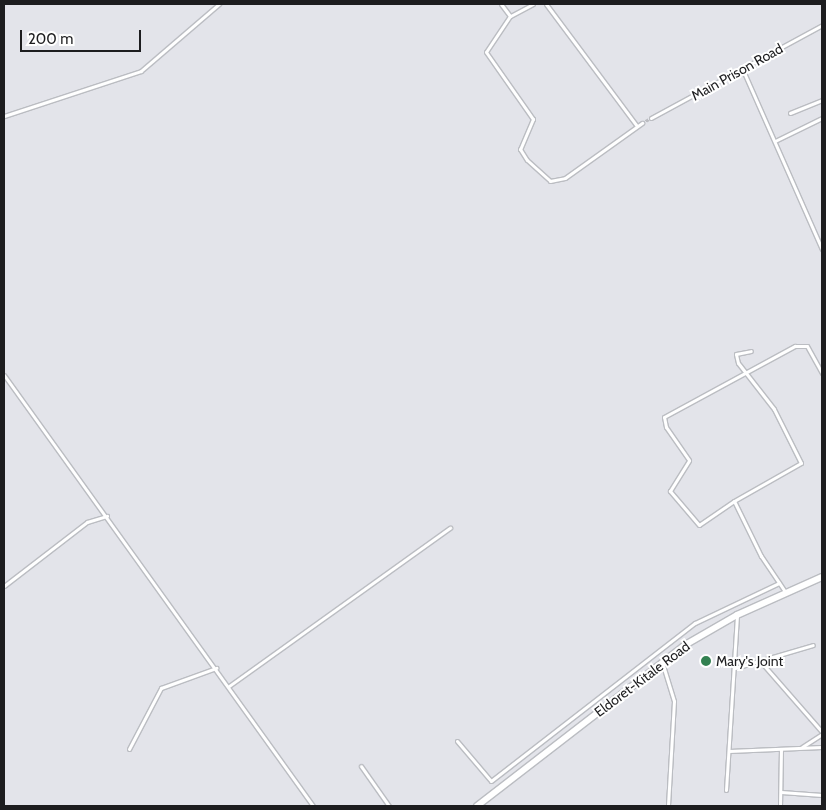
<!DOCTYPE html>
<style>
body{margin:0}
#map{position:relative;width:826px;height:810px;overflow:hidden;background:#e3e4ea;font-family:Cabin,sans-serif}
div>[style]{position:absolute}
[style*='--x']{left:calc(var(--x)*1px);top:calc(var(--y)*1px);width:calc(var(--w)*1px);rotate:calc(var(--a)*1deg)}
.street-tunnel>*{height:3px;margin-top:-1.5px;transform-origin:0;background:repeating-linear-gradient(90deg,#bbbcc1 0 3px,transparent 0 4.5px)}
.roads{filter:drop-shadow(1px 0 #bbbdc2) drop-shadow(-1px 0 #bbbdc2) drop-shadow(0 1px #bbbdc2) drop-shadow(0 -1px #bbbdc2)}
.street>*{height:3px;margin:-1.5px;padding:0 1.5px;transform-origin:1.5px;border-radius:1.5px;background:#fff}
.highway>*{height:6px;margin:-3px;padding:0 3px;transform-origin:3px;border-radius:3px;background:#fff}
.dots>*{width:14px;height:14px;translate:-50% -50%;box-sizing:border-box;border:2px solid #fff;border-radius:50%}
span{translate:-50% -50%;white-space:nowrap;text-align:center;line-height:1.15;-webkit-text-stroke:4px #fff;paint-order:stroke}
.street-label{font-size:14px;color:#1d1d1f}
.poi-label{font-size:14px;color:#1d1d1f}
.left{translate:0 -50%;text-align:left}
.frame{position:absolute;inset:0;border:5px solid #1d1d1f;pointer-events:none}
.scale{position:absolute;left:20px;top:30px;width:121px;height:22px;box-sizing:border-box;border:2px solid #1d1d1f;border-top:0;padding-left:6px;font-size:15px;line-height:18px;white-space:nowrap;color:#1d1d1f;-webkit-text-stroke:4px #fff;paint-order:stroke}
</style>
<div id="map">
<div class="street-tunnel">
<div style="--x:642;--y:123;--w:10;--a:-29"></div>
</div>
<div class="roads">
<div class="street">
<div style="--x:501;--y:4;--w:15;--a:53"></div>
<div style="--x:533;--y:4;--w:26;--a:152"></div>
<div style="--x:510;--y:16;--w:43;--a:123.7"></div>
<div style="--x:486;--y:52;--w:82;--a:55"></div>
<div style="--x:533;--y:119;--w:33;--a:113"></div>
<div style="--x:520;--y:149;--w:13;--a:58"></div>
<div style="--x:527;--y:160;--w:31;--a:42"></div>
<div style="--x:550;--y:181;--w:15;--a:-11"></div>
<div style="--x:565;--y:178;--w:95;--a:-35.5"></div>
<div style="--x:546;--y:4;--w:152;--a:53.3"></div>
<div style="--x:742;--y:68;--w:198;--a:66.2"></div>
<div style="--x:790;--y:113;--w:35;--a:-22"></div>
<div style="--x:4;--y:116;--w:144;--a:-18.2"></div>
<div style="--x:141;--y:71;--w:103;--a:-40.7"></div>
<div style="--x:651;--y:118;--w:195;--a:-28.5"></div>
<div style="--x:775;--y:141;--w:52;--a:-26.1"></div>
<div style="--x:4;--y:375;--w:530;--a:54.36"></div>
<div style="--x:734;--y:501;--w:77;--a:-29.6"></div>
<div style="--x:801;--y:463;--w:60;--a:-116.6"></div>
<div style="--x:774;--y:409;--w:58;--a:-128"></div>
<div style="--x:738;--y:363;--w:9;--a:-103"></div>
<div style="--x:736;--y:354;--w:15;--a:-11"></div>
<div style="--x:4;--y:586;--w:105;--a:-37.6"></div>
<div style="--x:87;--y:522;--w:21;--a:-17"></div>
<div style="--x:786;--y:593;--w:45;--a:-124"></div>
<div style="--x:761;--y:556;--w:61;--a:-116.1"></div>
<div style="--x:734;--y:501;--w:42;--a:145.6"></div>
<div style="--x:699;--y:525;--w:45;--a:-130.5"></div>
<div style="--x:670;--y:491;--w:36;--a:-58"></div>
<div style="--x:689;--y:460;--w:40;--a:-124.9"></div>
<div style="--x:666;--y:427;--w:10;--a:-101"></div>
<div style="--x:664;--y:417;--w:149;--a:-28.5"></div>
<div style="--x:795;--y:346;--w:12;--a:0"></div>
<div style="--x:807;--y:346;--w:31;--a:61"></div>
<div style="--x:662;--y:662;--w:41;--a:72.9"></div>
<div style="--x:674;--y:701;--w:105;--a:93.3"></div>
<div style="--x:761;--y:662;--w:93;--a:48.9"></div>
<div style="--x:735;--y:668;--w:81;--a:-16.4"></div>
<div style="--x:229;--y:686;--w:272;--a:-35.6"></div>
<div style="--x:457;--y:741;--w:52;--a:49.6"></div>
<div style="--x:491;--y:781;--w:258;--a:-37.8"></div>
<div style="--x:695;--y:623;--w:93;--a:-25.5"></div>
<div style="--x:802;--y:747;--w:24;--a:-33"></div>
<div style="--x:129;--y:749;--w:69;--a:-62.3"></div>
<div style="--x:161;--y:688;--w:59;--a:-20"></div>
<div style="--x:729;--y:751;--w:93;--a:-2.5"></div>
<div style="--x:361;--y:766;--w:49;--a:55"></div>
<div style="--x:726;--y:790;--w:174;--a:-86.4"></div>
<div style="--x:781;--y:792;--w:41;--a:4.2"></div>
<div style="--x:780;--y:806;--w:57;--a:-89"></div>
</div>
<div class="highway">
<div style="--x:477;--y:806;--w:263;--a:-37.7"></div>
<div style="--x:685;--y:645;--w:60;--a:-30"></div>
<div style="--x:737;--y:615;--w:93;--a:-24.1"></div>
</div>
</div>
<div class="dots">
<div style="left:706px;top:661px;background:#338151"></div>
</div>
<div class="street-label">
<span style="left:737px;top:72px;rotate:-29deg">Main Prison Road</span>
<span style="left:642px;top:679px;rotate:-37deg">Eldoret-Kitale Road</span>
</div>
<div class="poi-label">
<span class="left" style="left:716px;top:661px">Mary's Joint</span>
</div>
<div class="frame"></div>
<div class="scale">200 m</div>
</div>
